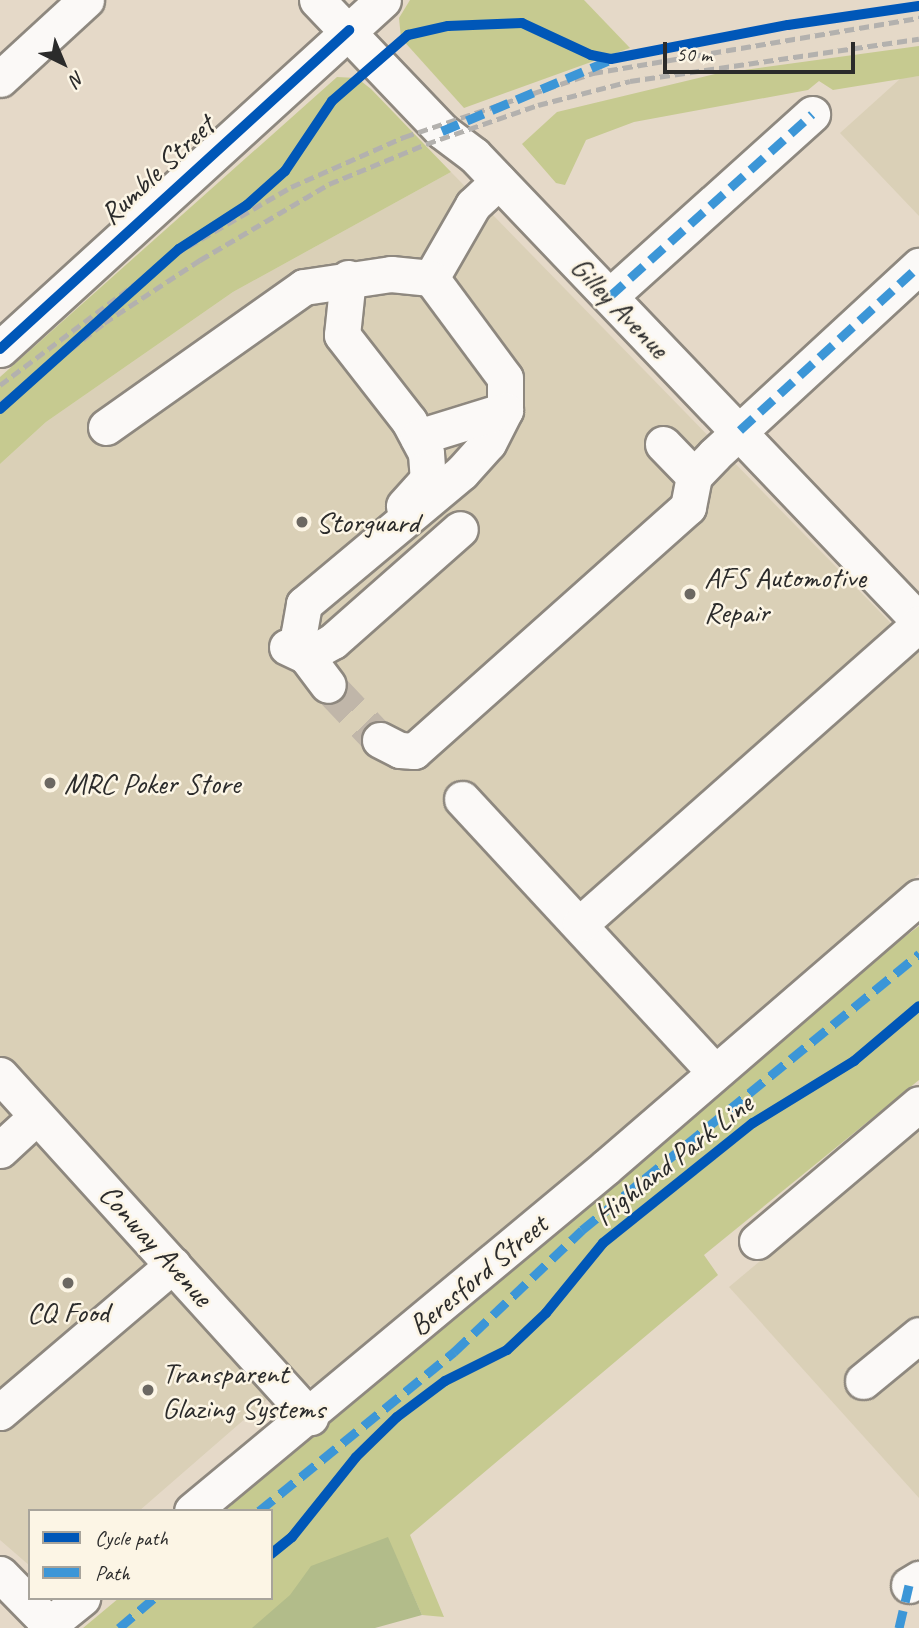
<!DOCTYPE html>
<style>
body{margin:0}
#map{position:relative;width:919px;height:1628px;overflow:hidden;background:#e5d9c8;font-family:Caveat,sans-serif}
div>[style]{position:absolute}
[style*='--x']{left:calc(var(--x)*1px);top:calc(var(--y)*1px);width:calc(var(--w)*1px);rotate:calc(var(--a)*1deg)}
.built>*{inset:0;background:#dad0b7}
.green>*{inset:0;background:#c6ca90}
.forest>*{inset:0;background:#b2bc8a}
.minor-tunnel>*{height:35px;margin-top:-17.5px;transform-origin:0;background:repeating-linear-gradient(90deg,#c0b6a9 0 35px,transparent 0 53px)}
.roads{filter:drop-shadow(2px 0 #8e887f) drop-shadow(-2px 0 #8e887f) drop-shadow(0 2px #8e887f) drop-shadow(0 -2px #8e887f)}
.minor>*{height:35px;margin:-17.5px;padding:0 17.5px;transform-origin:17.5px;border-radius:17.5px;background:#fbf9f7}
.rail>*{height:5px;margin-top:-2.5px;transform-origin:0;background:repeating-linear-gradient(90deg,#b3b1ae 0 10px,transparent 0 15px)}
.quiet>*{height:9px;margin-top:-4.5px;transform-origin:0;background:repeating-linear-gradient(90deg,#3c96d7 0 18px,transparent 0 27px)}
.cycleway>*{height:10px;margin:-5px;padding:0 5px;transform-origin:5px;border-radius:5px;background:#0057b8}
.dots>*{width:19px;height:19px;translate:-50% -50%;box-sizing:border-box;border:4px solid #fcf5e5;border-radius:50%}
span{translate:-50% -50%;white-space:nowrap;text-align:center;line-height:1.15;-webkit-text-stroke:5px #fcf5e5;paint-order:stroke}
.street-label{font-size:30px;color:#2b2b2b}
.poi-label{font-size:30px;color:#2b2b2b}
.left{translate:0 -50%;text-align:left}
.legend{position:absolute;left:28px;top:1509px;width:245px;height:91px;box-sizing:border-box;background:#fcf5e5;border:2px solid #a8a49b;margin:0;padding:9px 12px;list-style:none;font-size:21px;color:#2b2b2b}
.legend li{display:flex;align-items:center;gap:14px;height:35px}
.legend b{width:35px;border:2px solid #a8a49b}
.north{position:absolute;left:28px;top:28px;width:70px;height:70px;-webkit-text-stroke:5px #fcf5e5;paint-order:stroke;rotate:137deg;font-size:19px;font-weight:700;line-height:28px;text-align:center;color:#2b2b2b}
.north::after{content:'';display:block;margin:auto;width:24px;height:32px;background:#2b2b2b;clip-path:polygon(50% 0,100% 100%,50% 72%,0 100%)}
.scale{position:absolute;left:663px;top:42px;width:192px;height:32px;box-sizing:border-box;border:4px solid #2b2b2b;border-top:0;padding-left:9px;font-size:21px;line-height:24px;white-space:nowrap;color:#2b2b2b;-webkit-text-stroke:5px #fcf5e5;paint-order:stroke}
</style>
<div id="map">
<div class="built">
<div style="clip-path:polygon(919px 76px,919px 216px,840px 133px,901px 78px)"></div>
<div style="clip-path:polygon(451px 172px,919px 652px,919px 874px,728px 1048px,318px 1388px,301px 1382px,0 1056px,0 464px,46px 422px,233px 292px)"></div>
<div style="clip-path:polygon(0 1092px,269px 1398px,139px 1511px,30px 1511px,30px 1566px,0 1540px)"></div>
<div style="clip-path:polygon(919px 1128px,919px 1498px,729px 1287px)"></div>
</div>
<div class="green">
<div style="clip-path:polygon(410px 0,584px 0,630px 48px,464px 108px,401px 38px,399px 18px)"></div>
<div style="clip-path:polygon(919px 46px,919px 76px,833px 90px,819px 81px,808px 90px,634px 122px,586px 140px,565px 185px,556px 183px,522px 144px,557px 112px,715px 74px)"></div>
<div style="clip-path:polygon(337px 77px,357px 78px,371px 89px,451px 172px,233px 292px,46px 422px,0 464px,0 377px)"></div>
<div style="clip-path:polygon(919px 926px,919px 1080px,704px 1255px,718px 1275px,410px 1535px,444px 1617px,422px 1615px,392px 1548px,276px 1628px,83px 1628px,119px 1598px,271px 1598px,271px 1511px,224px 1511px,849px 979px)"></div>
</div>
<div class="forest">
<div style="clip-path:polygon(388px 1537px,422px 1615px,375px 1628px,252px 1628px,290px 1595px,311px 1566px)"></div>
</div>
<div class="minor-tunnel">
<div style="--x:328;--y:685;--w:76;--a:46.6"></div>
</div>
<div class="roads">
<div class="minor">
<div style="--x:317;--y:0;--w:181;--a:46.3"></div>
<div style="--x:442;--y:131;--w:40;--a:37"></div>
<div style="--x:474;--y:155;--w:644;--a:46.32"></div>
<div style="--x:0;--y:79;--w:117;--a:-42.6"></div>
<div style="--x:348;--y:278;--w:57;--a:96"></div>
<div style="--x:342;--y:335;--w:109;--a:52.1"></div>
<div style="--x:409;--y:421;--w:36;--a:62"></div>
<div style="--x:426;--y:453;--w:26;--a:86"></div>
<div style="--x:428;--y:479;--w:36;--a:132"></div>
<div style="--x:431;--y:278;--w:84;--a:-60.1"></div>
<div style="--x:473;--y:205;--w:35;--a:-43"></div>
<div style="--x:610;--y:296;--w:272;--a:-42"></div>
<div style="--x:0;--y:349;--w:518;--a:-42.34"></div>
<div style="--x:106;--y:427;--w:242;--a:-35.3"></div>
<div style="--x:304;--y:287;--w:88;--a:-8.5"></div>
<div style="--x:391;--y:274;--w:40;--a:5.7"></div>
<div style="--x:431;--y:278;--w:124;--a:53.5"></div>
<div style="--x:505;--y:378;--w:32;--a:90"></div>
<div style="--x:505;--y:410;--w:37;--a:117"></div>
<div style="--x:488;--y:443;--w:39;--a:132"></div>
<div style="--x:462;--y:472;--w:206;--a:140.1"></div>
<div style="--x:304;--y:604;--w:29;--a:100"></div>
<div style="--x:299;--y:633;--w:24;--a:73"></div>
<div style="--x:306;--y:656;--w:36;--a:53"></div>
<div style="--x:418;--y:437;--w:91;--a:-17.2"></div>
<div style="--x:663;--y:444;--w:45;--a:45.9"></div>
<div style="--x:287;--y:647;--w:21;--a:25"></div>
<div style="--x:306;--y:656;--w:31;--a:-29"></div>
<div style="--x:333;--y:641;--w:169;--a:-41.4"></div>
<div style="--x:380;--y:740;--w:22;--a:27"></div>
<div style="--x:400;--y:750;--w:14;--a:4"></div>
<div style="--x:414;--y:751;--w:367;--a:-41.7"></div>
<div style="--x:688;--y:507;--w:32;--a:-79"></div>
<div style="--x:694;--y:476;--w:29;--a:-46"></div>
<div style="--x:714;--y:455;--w:279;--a:-42.7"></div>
<div style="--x:462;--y:799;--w:372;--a:47.2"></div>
<div style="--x:580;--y:924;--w:453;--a:-41.5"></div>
<div style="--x:0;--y:1075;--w:462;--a:47.8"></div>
<div style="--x:0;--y:1150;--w:50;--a:-42.6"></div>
<div style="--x:757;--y:1241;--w:212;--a:-40.2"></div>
<div style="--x:863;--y:1381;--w:72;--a:-39.4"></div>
<div style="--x:0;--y:1412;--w:227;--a:-40.4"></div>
<div style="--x:192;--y:1511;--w:538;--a:-39.72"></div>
<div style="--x:606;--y:1167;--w:413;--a:-40.8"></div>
<div style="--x:0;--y:1574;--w:70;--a:45.6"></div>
<div style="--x:909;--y:1585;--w:12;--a:-31"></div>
<div style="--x:45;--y:1628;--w:48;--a:-39"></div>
</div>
</div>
<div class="rail">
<div style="--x:0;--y:385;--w:219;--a:-36.8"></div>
<div style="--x:175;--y:254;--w:134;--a:-30"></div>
<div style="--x:291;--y:187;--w:124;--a:-23.9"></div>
<div style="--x:404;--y:137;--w:200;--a:-18.7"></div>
<div style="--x:593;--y:73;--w:331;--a:-9.6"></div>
<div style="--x:0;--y:404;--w:132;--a:-37.9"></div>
<div style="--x:104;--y:323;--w:115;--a:-33.3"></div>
<div style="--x:200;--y:260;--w:150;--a:-30.5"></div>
<div style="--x:329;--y:184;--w:105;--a:-22.4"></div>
<div style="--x:426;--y:144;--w:119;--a:-19.2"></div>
<div style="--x:538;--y:105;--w:95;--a:-14.6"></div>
<div style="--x:630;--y:81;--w:292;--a:-8.3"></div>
</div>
<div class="quiet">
<div style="--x:442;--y:131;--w:180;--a:-22.9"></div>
<div style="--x:610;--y:296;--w:272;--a:-42"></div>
<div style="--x:740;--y:430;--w:243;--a:-42.5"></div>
<div style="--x:259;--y:1511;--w:252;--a:-39.2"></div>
<div style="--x:454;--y:1352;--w:177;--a:-43.6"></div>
<div style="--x:582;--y:1230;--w:436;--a:-39.3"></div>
<div style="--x:119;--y:1628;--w:46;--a:-40.6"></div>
<div style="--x:899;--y:1628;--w:44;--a:-76.9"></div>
</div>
<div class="cycleway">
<div style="--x:0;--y:349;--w:473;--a:-42.4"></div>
<div style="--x:0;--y:409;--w:240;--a:-41.8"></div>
<div style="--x:179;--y:249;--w:81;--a:-32.9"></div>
<div style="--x:247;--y:205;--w:51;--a:-41.8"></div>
<div style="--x:285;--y:171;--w:84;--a:-56.1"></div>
<div style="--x:332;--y:101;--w:101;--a:-41"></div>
<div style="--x:408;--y:35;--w:41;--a:-12.7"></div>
<div style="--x:448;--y:26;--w:74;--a:-2.3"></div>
<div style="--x:522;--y:23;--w:76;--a:24.9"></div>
<div style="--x:591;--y:55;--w:20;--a:11"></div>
<div style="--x:611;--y:59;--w:180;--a:-10.9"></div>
<div style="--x:788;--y:25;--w:132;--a:-8.3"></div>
<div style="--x:271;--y:1554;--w:27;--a:-39"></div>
<div style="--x:292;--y:1537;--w:102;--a:-51.3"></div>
<div style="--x:356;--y:1457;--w:57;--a:-44.3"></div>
<div style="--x:397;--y:1417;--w:60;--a:-36.9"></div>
<div style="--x:445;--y:1381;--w:69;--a:-26.6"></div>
<div style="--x:507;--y:1350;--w:54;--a:-43.5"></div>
<div style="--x:546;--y:1313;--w:90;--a:-50.8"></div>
<div style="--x:603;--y:1243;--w:192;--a:-38.7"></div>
<div style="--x:753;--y:1123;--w:119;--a:-31.5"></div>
<div style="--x:854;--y:1061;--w:85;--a:-40.2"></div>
</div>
<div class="dots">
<div style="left:302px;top:522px;background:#6c6862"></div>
<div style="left:690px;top:594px;background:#6c6862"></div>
<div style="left:50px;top:783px;background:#6c6862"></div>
<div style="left:68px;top:1283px;background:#6c6862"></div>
<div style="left:148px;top:1390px;background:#6c6862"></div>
</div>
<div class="street-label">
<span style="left:157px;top:170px;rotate:-43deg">Rumble Street</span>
<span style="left:620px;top:307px;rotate:46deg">Gilley Avenue</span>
<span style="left:673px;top:1159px;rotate:-38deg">Highland Park Line</span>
<span style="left:156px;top:1245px;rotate:48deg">Conway Avenue</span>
<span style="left:478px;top:1275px;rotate:-40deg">Beresford Street</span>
</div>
<div class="poi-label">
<span class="left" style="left:316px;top:522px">Storguard</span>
<span class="left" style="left:704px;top:594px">AFS Automotive<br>Repair</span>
<span class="left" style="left:64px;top:783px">MRC Poker Store</span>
<span style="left:68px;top:1312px">CQ Food</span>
<span class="left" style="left:162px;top:1390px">Transparent<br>Glazing Systems</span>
</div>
<ul class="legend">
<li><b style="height:9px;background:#0057b8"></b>Cycle path</li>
<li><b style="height:9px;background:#3c96d7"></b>Path</li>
</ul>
<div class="north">N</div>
<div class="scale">50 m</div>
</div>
